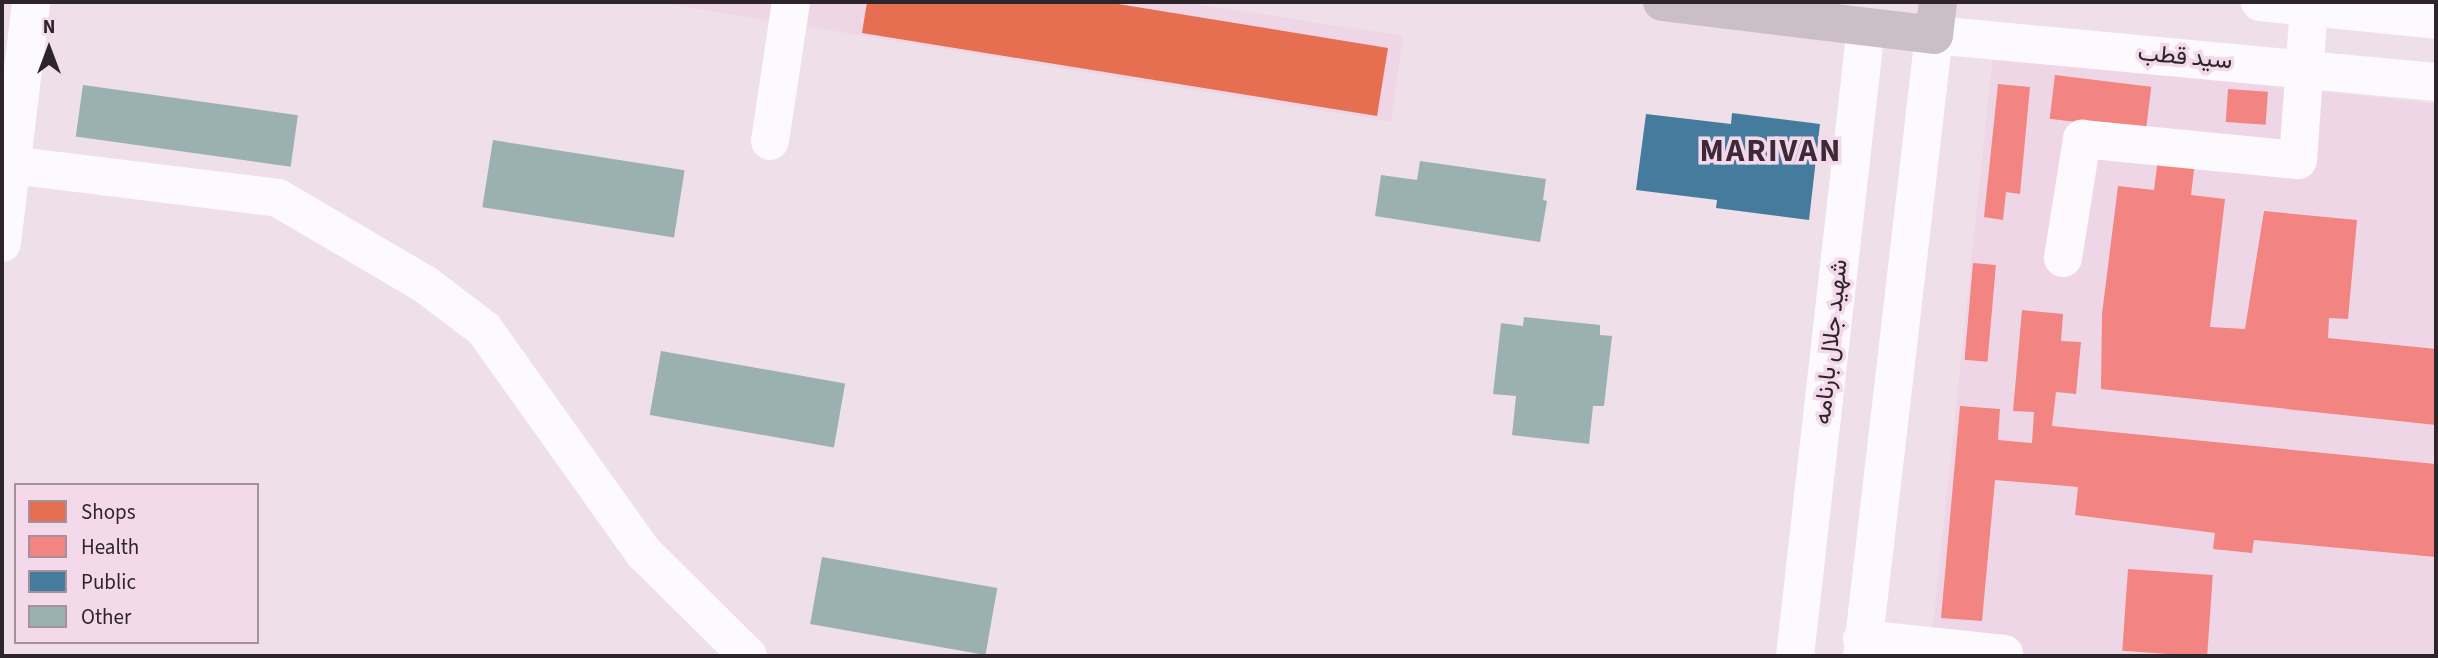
<!DOCTYPE html>
<meta charset="utf-8">
<style>
body{margin:0}
#map{position:relative;width:2438px;height:658px;overflow:hidden;background:#eedfe9;font-family:"Source Sans 3",Vazirmatn,sans-serif}
div>[style]{position:absolute}
[style*='--x']{left:calc(var(--x)*1px);top:calc(var(--y)*1px);width:calc(var(--w)*1px);rotate:calc(var(--a)*1deg)}
.built>*{inset:0;background:#efd6e7}
.shops>*{inset:0;background:#e76f51}
.health>*{inset:0;background:#f28482;transform-origin:0 0}
.public>*{inset:0;background:#457b9d}
.building>*{inset:0;background:#9bb1b1;transform-origin:0 0}
.minor>*{height:38px;margin:-19px;padding:0 19px;transform-origin:19px;border-radius:19px;background:#fcfafc}
.major>*{height:38px;margin:-19px;padding:0 19px;transform-origin:19px;border-radius:19px;background:#cabfc7}
span{translate:-50% -50%;white-space:nowrap;text-align:center;line-height:1.15;-webkit-text-stroke:7px #f4d9eb;paint-order:stroke}
.street-label{font-size:24px;color:#2e242b}
.district-label{font-size:32px;color:#3d2937;font-weight:700;letter-spacing:2px}
.frame{position:absolute;inset:0;border:4px solid #2e242b;pointer-events:none}
.legend{position:absolute;left:14px;top:483px;width:245px;height:161px;box-sizing:border-box;background:#f4d9eb;border:2px solid #a5919e;margin:0;padding:9px 12px;list-style:none;font-size:21px;color:#2e242b}
.legend li{display:flex;align-items:center;gap:14px;height:35px}
.legend b{width:35px;border:2px solid #a5919e}
.north{position:absolute;left:14px;top:14px;width:70px;height:70px;-webkit-text-stroke:5px #f4d9eb;paint-order:stroke;rotate:0deg;font-size:19px;font-weight:700;line-height:28px;text-align:center;color:#2e242b}
.north::after{content:'';display:block;margin:auto;width:24px;height:32px;background:#2e242b;clip-path:polygon(50% 0,100% 100%,50% 72%,0 100%)}
</style>
<div id="map">
<div class="built">
<div style="clip-path:polygon(657px 2px,1183px 2px,1403px 36px,1391px 122px)"></div>
<div style="clip-path:polygon(evenodd,1993px 54px,2436px 104px,2436px 349px,2328px 338px,2329px 318px,2348px 319px,2356px 220px,2264px 211px,2245px 329px,2210px 327px,2225px 199px,2191px 195px,2195px 162px,2158px 158px,2154px 190px,2118px 187px,2102px 314px,2101px 389px,2436px 425px,2436px 464px,2052px 426px,2032px 443px,1998px 441px,1995px 480px,2078px 487px,2075px 515px,2215px 533px,2214px 549px,2252px 553px,2254px 540px,2436px 557px,2436px 656px,2205px 656px,2213px 575px,2129px 570px,2122px 650px,2198px 656px,1930px 656px,1993px 54px,2055px 75px,2151px 86px,2146px 129px,2055px 75px,1993px 54px,1999px 84px,2030px 87px,2020px 193px,2006px 192px,2003px 219px,1985px 217px,1999px 84px,1993px 54px,2228px 90px,2268px 92px,2265px 125px,2226px 122px,2228px 90px,1993px 54px,1973px 264px,1987px 362px,1964px 359px,1973px 264px,1993px 54px,2023px 310px,2063px 314px,2061px 341px,2081px 342px,2076px 394px,2056px 392px,2052px 426px,2034px 412px,2014px 411px,2023px 310px,1993px 54px,1960px 406px,2000px 410px,1994px 480px,1954px 476px,1960px 406px,1993px 54px,1954px 478px,1995px 481px,1982px 621px,1941px 617px,1954px 478px)"></div>
</div>
<div class="shops">
<div style="clip-path:polygon(867px 2px,1106px 2px,1388px 48px,1377px 116px,862px 33px)"></div>
</div>
<div class="health">
<div style="left:2055px;top:75px;width:97px;height:44px;rotate:7deg"></div>
<div style="clip-path:polygon(1998px 84px,2030px 87px,2020px 194px,2006px 192px,2003px 220px,1984px 217px)"></div>
<div style="left:2228px;top:89px;width:40px;height:33px;rotate:4deg"></div>
<div style="clip-path:polygon(2158px 158px,2195px 162px,2191px 195px,2225px 199px,2210px 327px,2245px 329px,2264px 211px,2357px 220px,2348px 319px,2329px 318px,2328px 338px,2436px 349px,2436px 425px,2101px 389px,2102px 314px,2118px 186px,2154px 190px)"></div>
<div style="left:1973px;top:263px;width:23px;height:97px;rotate:5deg"></div>
<div style="clip-path:polygon(2022px 310px,2063px 314px,2061px 341px,2081px 342px,2076px 394px,2056px 392px,2052px 426px,2436px 464px,2436px 557px,2254px 540px,2252px 553px,2213px 549px,2215px 533px,2075px 515px,2078px 487px,1995px 480px,1982px 621px,1941px 618px,1960px 406px,2000px 409px,1998px 440px,2032px 443px,2034px 412px,2013px 411px)"></div>
<div style="left:2128px;top:569px;width:85px;height:82px;rotate:4deg"></div>
</div>
<div class="public">
<div style="clip-path:polygon(1732px 113px,1820px 124px,1809px 220px,1716px 208px,1717px 200px,1636px 190px,1646px 114px,1731px 124px)"></div>
</div>
<div class="building">
<div style="left:83px;top:85px;width:217px;height:52px;rotate:8deg"></div>
<div style="left:493px;top:140px;width:194px;height:68px;rotate:9deg"></div>
<div style="clip-path:polygon(1420px 161px,1546px 179px,1543px 200px,1547px 201px,1540px 242px,1375px 216px,1381px 175px,1417px 180px)"></div>
<div style="clip-path:polygon(1524px 317px,1600px 325px,1600px 335px,1612px 336px,1604px 406px,1593px 406px,1589px 444px,1512px 435px,1516px 396px,1493px 394px,1501px 323px,1523px 326px)"></div>
<div style="left:661px;top:351px;width:187px;height:65px;rotate:10deg"></div>
<div style="left:822px;top:557px;width:178px;height:68px;rotate:10deg"></div>
</div>
<div class="minor">
<div style="--x:2260;--y:2;--w:177;--a:5.8"></div>
<div style="--x:770;--y:141;--w:141;--a:-81.4"></div>
<div style="--x:11;--y:165;--w:269;--a:7"></div>
<div style="--x:278;--y:198;--w:172;--a:30.4"></div>
<div style="--x:426;--y:285;--w:73;--a:37.2"></div>
<div style="--x:484;--y:329;--w:275;--a:54.5"></div>
<div style="--x:644;--y:553;--w:146;--a:44.7"></div>
<div style="--x:2;--y:243;--w:243;--a:-83.1"></div>
<div style="--x:2063;--y:258;--w:121;--a:-80.9"></div>
<div style="--x:2082;--y:139;--w:217;--a:5.6"></div>
<div style="--x:2298;--y:160;--w:153;--a:-85.9"></div>
<div style="--x:1862;--y:639;--w:143;--a:6"></div>
<div style="--x:1795;--y:656;--w:633;--a:-83.56"></div>
<div style="--x:1862;--y:656;--w:625;--a:-83.39"></div>
<div style="--x:1934;--y:35;--w:504;--a:5.35"></div>
</div>
<div class="major">
<div style="--x:1662;--y:2;--w:274;--a:6.9"></div>
<div style="--x:1934;--y:35;--w:33;--a:-83"></div>
</div>
<div class="street-label">
<span style="left:2185px;top:57px;rotate:5deg">سید قطب</span>
<span style="left:1831px;top:342px;rotate:-84deg">شهید جلال بارنامه</span>
</div>
<div class="district-label">
<span style="left:1771px;top:151px">MARIVAN</span>
</div>
<div class="frame"></div>
<ul class="legend">
<li><b style="height:19px;background:#e76f51"></b>Shops</li>
<li><b style="height:19px;background:#f28482"></b>Health</li>
<li><b style="height:19px;background:#457b9d"></b>Public</li>
<li><b style="height:19px;background:#9bb1b1"></b>Other</li>
</ul>
<div class="north">N</div>
</div>
